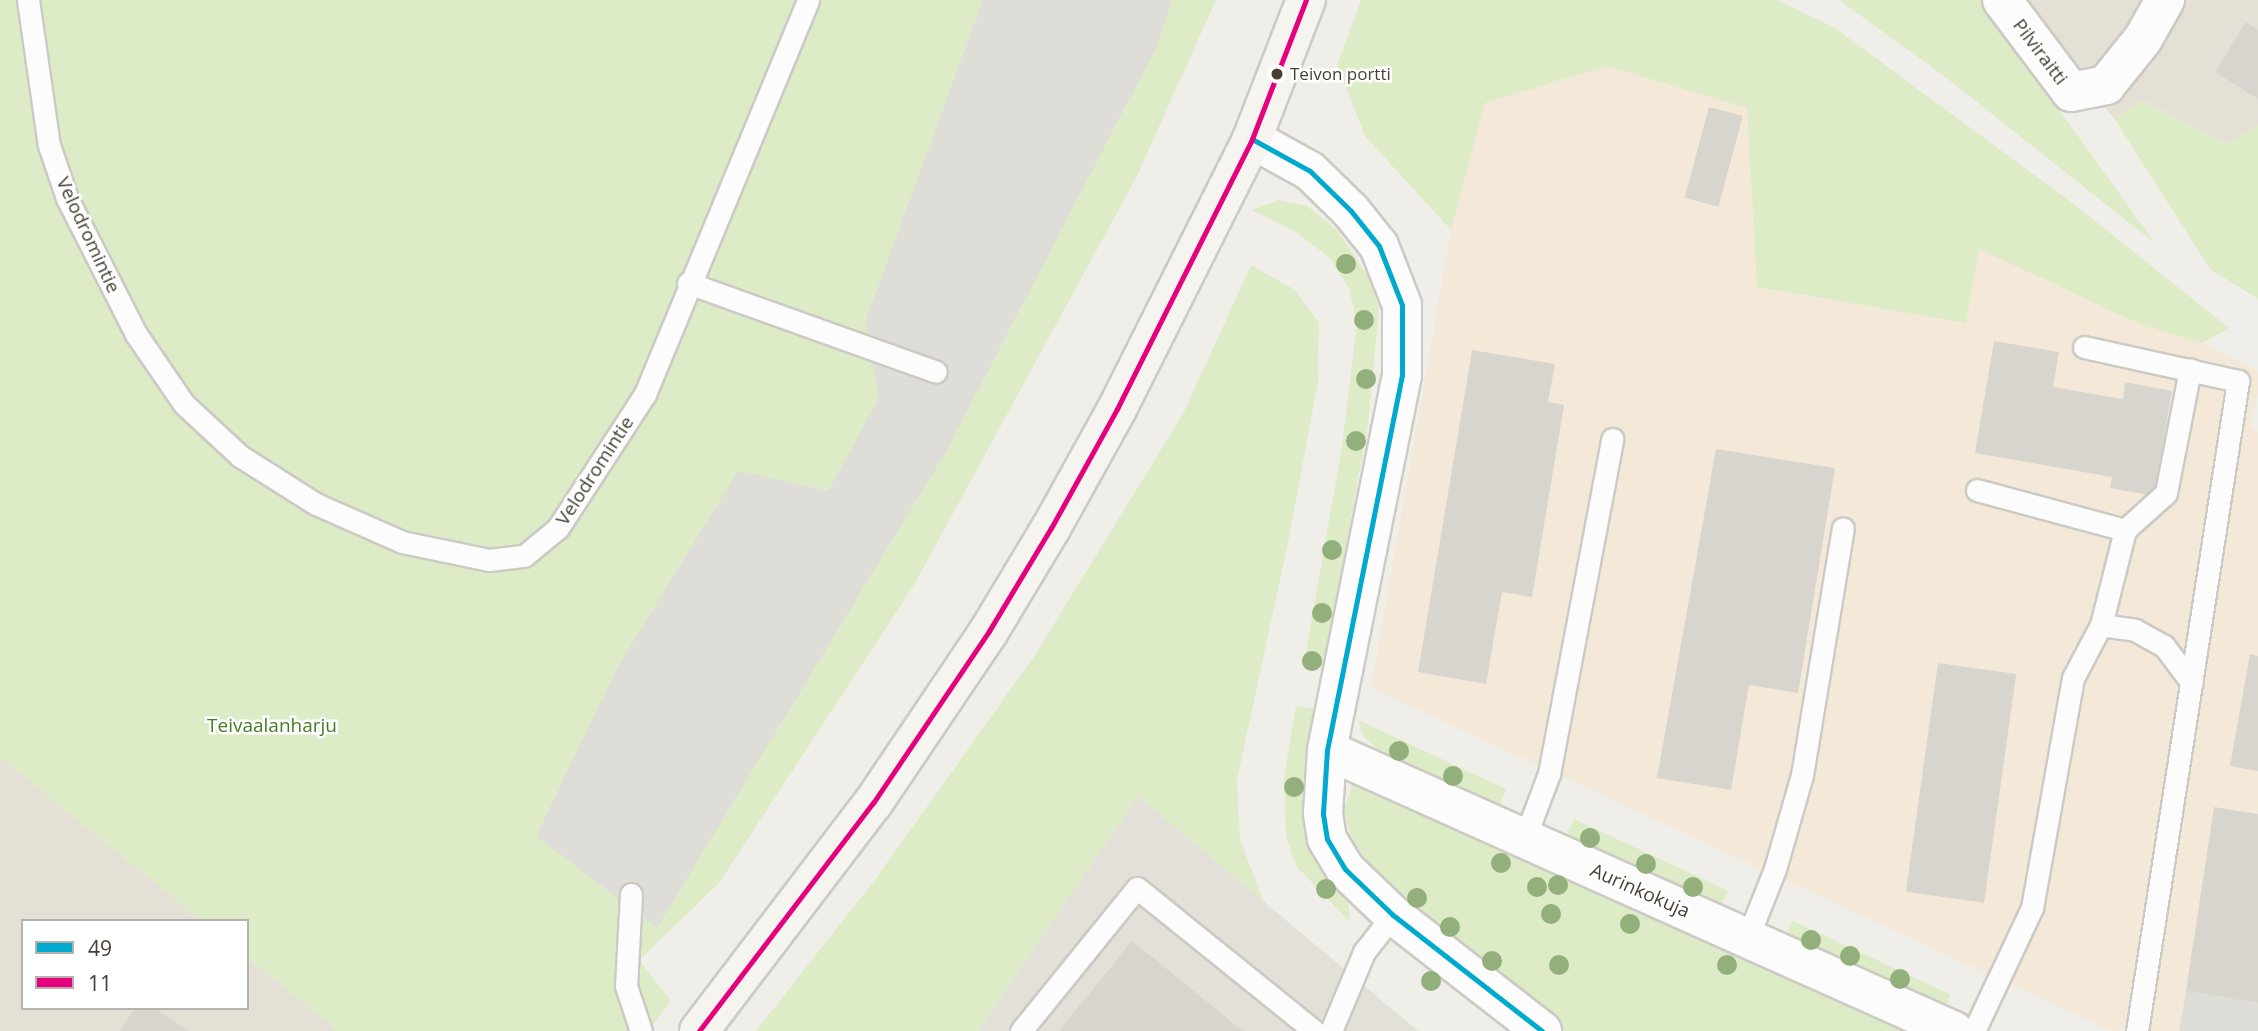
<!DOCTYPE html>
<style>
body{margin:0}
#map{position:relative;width:2258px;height:1031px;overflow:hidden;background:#f0eee8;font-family:"Open Sans",sans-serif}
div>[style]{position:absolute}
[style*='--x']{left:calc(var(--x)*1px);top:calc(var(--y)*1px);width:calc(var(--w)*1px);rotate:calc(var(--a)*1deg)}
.residential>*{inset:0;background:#e5e0d5}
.commercial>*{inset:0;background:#f4e9d9}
.industrial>*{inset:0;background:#e3dfd9}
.green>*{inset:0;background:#ddecc6;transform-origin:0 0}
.parking>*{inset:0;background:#dfddd8}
.building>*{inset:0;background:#d8d5cf;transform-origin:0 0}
.roads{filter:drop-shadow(2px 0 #cccac4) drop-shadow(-2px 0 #cccac4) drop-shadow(0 2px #cccac4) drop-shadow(0 -2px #cccac4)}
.service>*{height:21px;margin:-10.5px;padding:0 10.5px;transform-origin:10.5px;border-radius:10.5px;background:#fdfcfc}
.minor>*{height:38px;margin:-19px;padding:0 19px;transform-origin:19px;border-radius:19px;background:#fdfcfc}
.secondary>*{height:38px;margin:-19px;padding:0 19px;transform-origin:19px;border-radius:19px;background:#f6f4ee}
.bus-1>*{height:5px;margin:-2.5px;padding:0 2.5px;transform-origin:2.5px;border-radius:2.5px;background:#00a9ce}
.bus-2>*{height:5px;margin:-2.5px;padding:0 2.5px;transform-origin:2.5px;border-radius:2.5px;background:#e5007d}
.trees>*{width:20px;height:20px;margin:-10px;border-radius:50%;background:#92af7c}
.dots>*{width:19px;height:19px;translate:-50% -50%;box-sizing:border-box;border:4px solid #fff;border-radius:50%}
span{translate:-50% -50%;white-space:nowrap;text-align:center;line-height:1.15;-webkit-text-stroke:5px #fff;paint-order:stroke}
.bus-label{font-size:17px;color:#463f34}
.left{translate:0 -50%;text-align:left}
.street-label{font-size:19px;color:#463f34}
.park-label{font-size:19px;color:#457b24}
.legend{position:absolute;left:21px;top:919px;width:228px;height:91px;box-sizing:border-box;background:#fff;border:2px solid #b5b2ae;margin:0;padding:9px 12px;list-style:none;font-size:21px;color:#463f34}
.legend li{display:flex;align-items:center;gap:14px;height:35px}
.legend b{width:35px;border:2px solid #b5b2ae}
</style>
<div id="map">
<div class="residential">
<div style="clip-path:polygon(2017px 0,2258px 0,2258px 125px,2228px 144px,2143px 101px,2114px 118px)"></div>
<div style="clip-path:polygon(0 757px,202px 921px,23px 921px,23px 1008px,247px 1008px,247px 957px,338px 1031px,0 1031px)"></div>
</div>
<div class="commercial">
<div style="clip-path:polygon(1607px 66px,1747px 108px,1757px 287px,1966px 323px,1979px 249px,2142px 325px,2202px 343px,2258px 371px,2258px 393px,2250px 423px,2258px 432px,2258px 1031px,2111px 1031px,1371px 688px,1451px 230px,1485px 103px)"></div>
</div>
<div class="industrial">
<div style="clip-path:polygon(1138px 796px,1418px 1031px,978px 1031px)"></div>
</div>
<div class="green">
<div style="clip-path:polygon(0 0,1216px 0,1136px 178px,914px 585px,719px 883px,639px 960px,671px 1001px,648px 1031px,338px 1031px,247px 957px,247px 921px,202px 921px,0 757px)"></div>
<div style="clip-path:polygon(1361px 0,1777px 0,1835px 28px,2079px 208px,2229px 328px,2202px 343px,2142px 325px,1979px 249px,1966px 323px,1757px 287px,1747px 108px,1607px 66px,1485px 103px,1451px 230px,1365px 136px,1337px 65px)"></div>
<div style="clip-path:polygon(1839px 0,1980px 0,2155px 243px,1940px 73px)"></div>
<div style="clip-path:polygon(2142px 101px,2228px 144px,2258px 125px,2258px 299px,2210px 269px,2114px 118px)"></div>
<div style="clip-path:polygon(1279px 200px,1307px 206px,1338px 231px,1370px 280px,1379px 309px,1368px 425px,1324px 668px,1303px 669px,1342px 447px,1357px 324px,1349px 288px,1330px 258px,1296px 232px,1252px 210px)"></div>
<div style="clip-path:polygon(1251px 265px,1295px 290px,1319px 323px,1318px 381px,1289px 538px,1237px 780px,1240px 839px,1263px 901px,1138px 796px,978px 1031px,756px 1031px,874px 881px,1035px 655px,1184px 412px)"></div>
<div style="clip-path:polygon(1296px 706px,1316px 709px,1303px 807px,1307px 838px,1318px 863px,1348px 899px,1350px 922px,1297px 867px,1286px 838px,1284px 777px)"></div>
<div style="clip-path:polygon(1358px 720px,1506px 789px,1499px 807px,1379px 751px,1364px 737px)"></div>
<div style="clip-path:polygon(1353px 783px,1902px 1031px,1565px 1031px,1438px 930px,1377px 873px,1351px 840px,1344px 810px)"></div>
<div style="left:1574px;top:819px;width:170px;height:21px;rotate:25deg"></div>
<div style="left:1793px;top:921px;width:174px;height:20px;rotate:25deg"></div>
</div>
<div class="parking">
<div style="clip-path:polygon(983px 0,1172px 0,1156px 48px,947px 450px,657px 928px,536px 836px,618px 666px,738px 471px,828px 491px,879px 398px,865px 322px)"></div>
<div style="clip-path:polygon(2186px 991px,2258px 1003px,2258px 1031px,2179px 1031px)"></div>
</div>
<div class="building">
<div style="clip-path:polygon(2246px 22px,2258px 30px,2258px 99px,2215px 72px)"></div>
<div style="left:1709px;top:107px;width:35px;height:94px;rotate:15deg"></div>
<div style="clip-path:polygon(1994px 341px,2059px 352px,2053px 387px,2123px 399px,2125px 382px,2172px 391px,2154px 496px,2110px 488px,2112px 477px,1975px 453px)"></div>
<div style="clip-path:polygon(1472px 350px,1555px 364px,1548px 402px,1564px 405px,1532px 597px,1502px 592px,1486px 684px,1418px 672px)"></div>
<div style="clip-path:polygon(1716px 449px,1835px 468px,1798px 693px,1749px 685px,1731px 790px,1657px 778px)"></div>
<div style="clip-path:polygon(2250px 654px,2258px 656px,2258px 771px,2230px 766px)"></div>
<div style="left:1938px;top:663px;width:79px;height:231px;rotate:8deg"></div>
<div style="clip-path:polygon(2214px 807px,2258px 814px,2258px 1003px,2186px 991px)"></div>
<div style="clip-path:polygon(1132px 941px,1243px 1031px,1059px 1031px)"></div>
<div style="clip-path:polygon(135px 1008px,154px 1008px,189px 1031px,120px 1031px)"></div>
</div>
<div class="roads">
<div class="service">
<div style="--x:28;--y:0;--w:147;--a:81.8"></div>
<div style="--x:49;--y:145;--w:56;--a:71.2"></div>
<div style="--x:67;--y:198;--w:153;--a:63.1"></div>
<div style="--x:136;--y:334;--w:85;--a:55.6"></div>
<div style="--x:184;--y:404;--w:76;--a:42.9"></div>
<div style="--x:240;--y:456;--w:90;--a:32.3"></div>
<div style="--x:316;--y:504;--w:94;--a:23.8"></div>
<div style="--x:402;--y:542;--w:89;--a:11.7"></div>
<div style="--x:489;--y:560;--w:35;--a:-7"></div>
<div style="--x:524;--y:556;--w:44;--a:-39.5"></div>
<div style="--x:558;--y:528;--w:160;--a:-57"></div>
<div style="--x:645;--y:394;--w:426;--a:-67.5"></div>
<div style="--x:688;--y:283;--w:263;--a:19.7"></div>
<div style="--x:2084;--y:347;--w:158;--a:12.4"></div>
<div style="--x:2238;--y:381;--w:658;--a:98.83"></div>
<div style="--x:1977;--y:490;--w:153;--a:15.1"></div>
<div style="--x:2101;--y:625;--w:34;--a:8"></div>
<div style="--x:2135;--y:630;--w:33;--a:29"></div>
<div style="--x:2164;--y:646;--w:46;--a:52.9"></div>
<div style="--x:1524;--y:840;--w:71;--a:-69.3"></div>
<div style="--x:1549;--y:774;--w:341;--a:-79.3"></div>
<div style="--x:631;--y:894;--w:92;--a:93.1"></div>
<div style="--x:626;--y:986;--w:47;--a:71.6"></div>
<div style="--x:1747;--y:939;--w:75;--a:-68.2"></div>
<div style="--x:1775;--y:869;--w:98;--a:-74"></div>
<div style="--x:1802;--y:775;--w:250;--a:-80.6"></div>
<div style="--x:1021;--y:1031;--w:184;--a:-51"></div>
<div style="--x:1137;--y:888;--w:228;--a:38.9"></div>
<div style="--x:1331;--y:1031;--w:86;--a:-67.3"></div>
<div style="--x:1364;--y:952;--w:47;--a:-51.9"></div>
<div style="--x:1974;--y:1031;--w:136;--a:-64.8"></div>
<div style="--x:2032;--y:908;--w:234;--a:-79.9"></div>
<div style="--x:2073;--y:678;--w:60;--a:-62.2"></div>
<div style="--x:2101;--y:625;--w:98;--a:-75.8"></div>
<div style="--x:2125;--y:530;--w:55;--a:-42.1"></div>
<div style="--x:2166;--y:493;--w:126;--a:-79"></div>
</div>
<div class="minor">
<div style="--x:2002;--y:0;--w:115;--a:53.1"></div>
<div style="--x:2071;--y:92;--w:36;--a:-11"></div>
<div style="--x:2106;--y:85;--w:59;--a:-51.2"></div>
<div style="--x:2143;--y:39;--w:45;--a:-60.6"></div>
<div style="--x:1252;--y:139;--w:66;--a:28.9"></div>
<div style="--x:1310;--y:171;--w:57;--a:44.3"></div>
<div style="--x:1351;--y:211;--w:45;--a:51.3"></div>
<div style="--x:1379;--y:246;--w:63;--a:68.7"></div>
<div style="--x:1402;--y:305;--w:70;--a:90"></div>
<div style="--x:1402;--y:375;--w:382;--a:101.3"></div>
<div style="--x:1327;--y:750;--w:64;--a:93.6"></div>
<div style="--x:1323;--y:814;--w:25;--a:81"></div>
<div style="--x:1327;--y:839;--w:35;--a:59"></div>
<div style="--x:1345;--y:869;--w:66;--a:43.8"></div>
<div style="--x:1393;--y:915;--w:189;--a:37.9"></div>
<div style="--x:1327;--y:750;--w:687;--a:24.14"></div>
</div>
<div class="secondary">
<div style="--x:699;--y:1031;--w:287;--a:-52.7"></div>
<div style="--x:873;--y:803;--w:207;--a:-56"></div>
<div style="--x:989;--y:631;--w:120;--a:-59"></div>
<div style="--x:1051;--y:528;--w:136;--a:-61"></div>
<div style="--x:1117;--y:409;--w:302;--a:-63.4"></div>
<div style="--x:1252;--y:139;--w:149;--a:-68.8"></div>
</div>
</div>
<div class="bus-1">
<div style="--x:1252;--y:139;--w:66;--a:28.9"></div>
<div style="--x:1310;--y:171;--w:57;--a:44.3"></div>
<div style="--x:1351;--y:211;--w:45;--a:51.3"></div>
<div style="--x:1379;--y:246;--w:63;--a:68.7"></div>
<div style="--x:1402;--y:305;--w:70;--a:90"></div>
<div style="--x:1402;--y:375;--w:382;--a:101.3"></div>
<div style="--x:1327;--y:750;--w:64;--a:93.6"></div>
<div style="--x:1323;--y:814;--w:25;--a:81"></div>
<div style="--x:1327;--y:839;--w:35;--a:59"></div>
<div style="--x:1345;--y:869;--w:66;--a:43.8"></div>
<div style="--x:1393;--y:915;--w:189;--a:37.9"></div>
</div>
<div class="bus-2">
<div style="--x:699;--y:1031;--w:287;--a:-52.7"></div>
<div style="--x:873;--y:803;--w:207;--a:-56"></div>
<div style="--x:989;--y:631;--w:120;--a:-59"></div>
<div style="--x:1051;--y:528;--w:136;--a:-61"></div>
<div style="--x:1117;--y:409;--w:302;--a:-63.4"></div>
<div style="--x:1252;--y:139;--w:149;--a:-68.8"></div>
</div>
<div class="trees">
<div style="left:1346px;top:264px"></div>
<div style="left:1364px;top:320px"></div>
<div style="left:1366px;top:379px"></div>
<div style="left:1356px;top:441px"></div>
<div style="left:1332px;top:550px"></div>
<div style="left:1322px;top:613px"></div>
<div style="left:1312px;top:661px"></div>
<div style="left:1399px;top:751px"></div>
<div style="left:1453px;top:776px"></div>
<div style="left:1294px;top:787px"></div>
<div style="left:1590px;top:838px"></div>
<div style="left:1501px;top:863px"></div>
<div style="left:1646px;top:864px"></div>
<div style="left:1558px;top:885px"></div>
<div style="left:1537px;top:887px"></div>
<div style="left:1693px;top:887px"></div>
<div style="left:1326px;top:889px"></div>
<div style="left:1417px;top:898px"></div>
<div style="left:1551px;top:914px"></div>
<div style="left:1630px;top:924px"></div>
<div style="left:1450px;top:927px"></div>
<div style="left:1811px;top:940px"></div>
<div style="left:1850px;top:956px"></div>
<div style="left:1492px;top:961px"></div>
<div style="left:1559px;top:965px"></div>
<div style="left:1727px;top:965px"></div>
<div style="left:1900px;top:979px"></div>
<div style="left:1431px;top:981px"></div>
</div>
<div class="dots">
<div style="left:1277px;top:74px;background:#463f34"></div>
</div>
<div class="bus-label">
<span class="left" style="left:1290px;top:74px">Teivon portti</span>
</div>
<div class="street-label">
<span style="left:2040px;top:52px;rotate:53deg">Pilviraitti</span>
<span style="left:88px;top:235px;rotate:65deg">Velodromintie</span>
<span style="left:595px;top:471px;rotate:-57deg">Velodromintie</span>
<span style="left:1640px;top:891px;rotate:24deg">Aurinkokuja</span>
</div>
<div class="park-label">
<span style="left:272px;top:726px">Teivaalanharju</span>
</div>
<ul class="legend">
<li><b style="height:9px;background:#00a9ce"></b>49</li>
<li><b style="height:9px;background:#e5007d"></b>11</li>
</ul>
</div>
